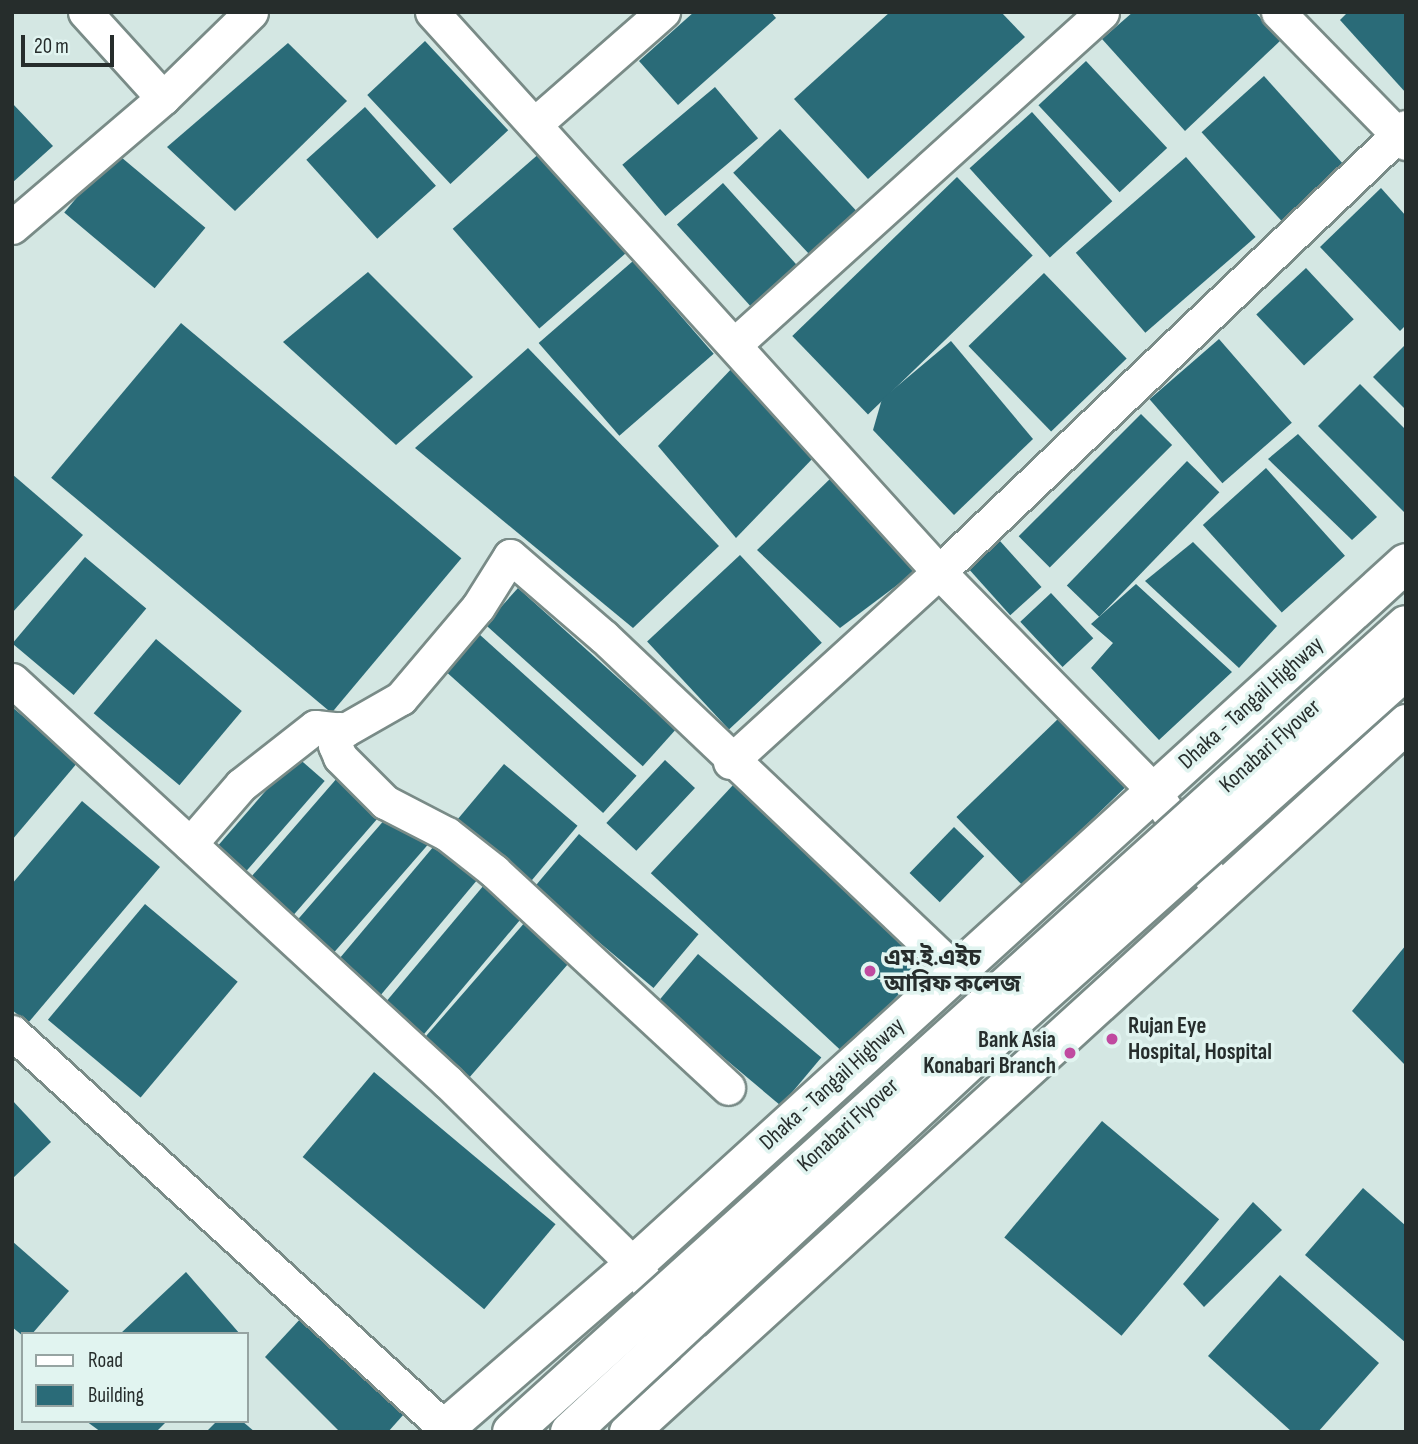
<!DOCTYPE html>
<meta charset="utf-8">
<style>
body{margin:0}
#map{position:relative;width:1418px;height:1444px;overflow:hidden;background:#d4e7e3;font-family:"Sofia Sans Condensed","Noto Sans Bengali",sans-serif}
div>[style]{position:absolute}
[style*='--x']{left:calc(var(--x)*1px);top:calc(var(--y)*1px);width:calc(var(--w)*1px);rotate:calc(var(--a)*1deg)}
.building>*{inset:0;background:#2a6b78;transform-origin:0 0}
.roads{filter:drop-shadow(2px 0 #798b87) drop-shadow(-2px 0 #798b87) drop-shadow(0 2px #798b87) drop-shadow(0 -2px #798b87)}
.minor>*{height:33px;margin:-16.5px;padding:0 16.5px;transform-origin:16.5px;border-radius:16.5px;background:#fff}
.secondary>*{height:38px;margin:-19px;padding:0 19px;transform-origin:19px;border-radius:19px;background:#fff}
.bridges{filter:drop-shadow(2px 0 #798b87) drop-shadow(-2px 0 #798b87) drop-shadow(0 2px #798b87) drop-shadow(0 -2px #798b87)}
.trunk-bridge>*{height:38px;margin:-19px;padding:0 19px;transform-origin:19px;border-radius:19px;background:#fff}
.dots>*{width:19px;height:19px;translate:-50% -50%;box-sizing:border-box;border:4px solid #e1f4f0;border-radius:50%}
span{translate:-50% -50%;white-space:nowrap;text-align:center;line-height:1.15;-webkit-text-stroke:7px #e1f4f0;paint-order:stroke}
.street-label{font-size:23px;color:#262d2c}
.poi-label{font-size:23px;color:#262d2c;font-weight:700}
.left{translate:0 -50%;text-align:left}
.right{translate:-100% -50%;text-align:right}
.frame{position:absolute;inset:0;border:14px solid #262d2c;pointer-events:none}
.legend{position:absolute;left:21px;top:1332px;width:228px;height:91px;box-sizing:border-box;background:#e1f4f0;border:2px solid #96a4a2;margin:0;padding:9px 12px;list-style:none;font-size:21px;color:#262d2c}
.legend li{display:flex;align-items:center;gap:14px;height:35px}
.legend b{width:35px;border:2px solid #96a4a2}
.scale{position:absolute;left:21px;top:35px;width:93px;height:32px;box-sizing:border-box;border:4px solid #262d2c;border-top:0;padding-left:9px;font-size:21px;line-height:24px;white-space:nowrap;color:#262d2c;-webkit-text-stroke:5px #e1f4f0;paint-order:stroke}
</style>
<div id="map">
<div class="building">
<div style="clip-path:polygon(694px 12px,771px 12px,776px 18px,678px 105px,639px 61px)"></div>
<div style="clip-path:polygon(890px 12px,1001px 12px,1025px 37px,868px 179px,794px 99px)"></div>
<div style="clip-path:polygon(1133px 12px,1255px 12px,1281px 40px,1185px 131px,1102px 39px)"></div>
<div style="clip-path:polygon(1348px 12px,1406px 12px,1406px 93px,1340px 20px)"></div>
<div style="left:425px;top:41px;width:122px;height:79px;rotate:47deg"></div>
<div style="clip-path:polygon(288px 43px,347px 101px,235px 211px,167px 147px)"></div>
<div style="left:1086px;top:61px;width:119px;height:65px;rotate:47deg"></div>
<div style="left:1264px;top:76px;width:122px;height:84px;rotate:48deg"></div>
<div style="left:715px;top:87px;width:67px;height:121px;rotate:50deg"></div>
<div style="clip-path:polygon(12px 103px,53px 146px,12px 183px)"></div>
<div style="left:365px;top:107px;width:106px;height:79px;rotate:48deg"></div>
<div style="left:1032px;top:112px;width:120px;height:84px;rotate:48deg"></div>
<div style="left:780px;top:129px;width:118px;height:64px;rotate:47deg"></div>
<div style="left:115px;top:152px;width:118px;height:79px;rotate:40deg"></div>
<div style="left:541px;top:152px;width:132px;height:117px;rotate:49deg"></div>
<div style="left:1186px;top:157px;width:106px;height:146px;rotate:49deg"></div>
<div style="left:957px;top:177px;width:109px;height:229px;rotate:46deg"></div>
<div style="left:723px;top:183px;width:110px;height:62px;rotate:48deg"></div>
<div style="clip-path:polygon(1381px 188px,1406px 216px,1406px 325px,1400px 331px,1320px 247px)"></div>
<div style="left:633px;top:261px;width:123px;height:125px;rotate:49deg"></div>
<div style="left:1306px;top:268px;width:70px;height:68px;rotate:47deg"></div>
<div style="clip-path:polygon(368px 272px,473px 377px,396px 445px,283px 342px)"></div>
<div style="left:1044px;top:273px;width:119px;height:105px;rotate:46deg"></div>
<div style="left:181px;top:323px;width:366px;height:202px;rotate:40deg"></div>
<div style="left:1219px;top:339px;width:111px;height:92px;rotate:49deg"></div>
<div style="clip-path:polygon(951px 341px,1033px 439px,954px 515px,873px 430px,882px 399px)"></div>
<div style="clip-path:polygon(1406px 344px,1406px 410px,1373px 377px)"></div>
<div style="clip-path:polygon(528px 348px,719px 546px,633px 628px,415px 448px)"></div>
<div style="clip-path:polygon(736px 364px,816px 455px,736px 538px,658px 446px)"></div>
<div style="clip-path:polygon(1360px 384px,1406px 430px,1406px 514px,1318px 426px)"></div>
<div style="left:1141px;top:414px;width:44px;height:173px;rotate:45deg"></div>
<div style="clip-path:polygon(1298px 434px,1377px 517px,1352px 540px,1268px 459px)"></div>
<div style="left:1187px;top:461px;width:45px;height:173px;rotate:44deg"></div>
<div style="left:1266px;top:468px;width:118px;height:85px;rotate:48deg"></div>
<div style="clip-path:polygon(12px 474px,83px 535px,12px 613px)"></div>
<div style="clip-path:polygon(834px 475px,916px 571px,840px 628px,757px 550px)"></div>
<div style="left:1000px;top:541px;width:62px;height:42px;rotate:48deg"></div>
<div style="clip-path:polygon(1193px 542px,1277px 626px,1239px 668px,1145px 581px)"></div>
<div style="left:740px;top:555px;width:120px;height:127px;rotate:47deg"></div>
<div style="left:85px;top:557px;width:80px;height:113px;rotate:40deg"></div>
<div style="clip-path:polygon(1136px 584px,1232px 672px,1159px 740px,1091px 668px,1113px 643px,1091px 624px)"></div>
<div style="left:518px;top:588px;width:212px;height:49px;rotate:42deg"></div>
<div style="left:1051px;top:593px;width:62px;height:42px;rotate:47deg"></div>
<div style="left:479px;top:634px;width:212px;height:50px;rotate:42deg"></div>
<div style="left:156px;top:639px;width:112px;height:97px;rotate:40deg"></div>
<div style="clip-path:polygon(12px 707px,78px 762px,12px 840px)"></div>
<div style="left:1060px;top:717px;width:96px;height:144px;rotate:46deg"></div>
<div style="left:296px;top:756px;width:38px;height:126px;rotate:41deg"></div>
<div style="left:665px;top:760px;width:41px;height:86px;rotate:43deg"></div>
<div style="left:504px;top:764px;width:96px;height:77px;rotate:40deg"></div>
<div style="left:338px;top:777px;width:57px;height:140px;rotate:41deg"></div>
<div style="left:734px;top:784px;width:264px;height:122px;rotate:43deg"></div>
<div style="clip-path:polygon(82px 801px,160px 867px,28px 1023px,12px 1010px,12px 884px)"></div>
<div style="left:393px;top:810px;width:49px;height:150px;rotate:41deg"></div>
<div style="left:954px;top:827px;width:42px;height:64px;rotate:44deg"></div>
<div style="left:579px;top:834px;width:156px;height:70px;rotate:40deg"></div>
<div style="left:439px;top:840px;width:55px;height:161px;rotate:40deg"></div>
<div style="left:484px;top:885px;width:50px;height:153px;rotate:40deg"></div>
<div style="left:145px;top:904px;width:121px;height:151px;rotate:40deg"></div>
<div style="left:526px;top:921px;width:60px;height:156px;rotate:41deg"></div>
<div style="clip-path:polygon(1406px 945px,1406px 1066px,1352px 1011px)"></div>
<div style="left:698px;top:954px;width:161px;height:63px;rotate:40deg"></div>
<div style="left:374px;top:1072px;width:237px;height:111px;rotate:40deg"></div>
<div style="clip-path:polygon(12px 1100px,51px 1142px,12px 1179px)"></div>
<div style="left:1102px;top:1121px;width:153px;height:152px;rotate:40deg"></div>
<div style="clip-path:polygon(1363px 1188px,1406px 1226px,1406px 1343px,1305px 1255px)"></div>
<div style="clip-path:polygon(1253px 1202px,1282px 1230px,1204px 1307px,1183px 1284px)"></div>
<div style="clip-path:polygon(12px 1241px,69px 1291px,32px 1334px,23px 1336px,12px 1327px)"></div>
<div style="clip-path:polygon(186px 1272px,240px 1334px,120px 1334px)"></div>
<div style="clip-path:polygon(1280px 1275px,1379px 1363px,1318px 1432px,1292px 1432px,1208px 1356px)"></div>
<div style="clip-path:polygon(302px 1317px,404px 1414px,388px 1432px,340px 1432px,265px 1357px)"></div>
<div style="clip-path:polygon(86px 1421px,167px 1421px,156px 1432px,101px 1432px)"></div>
<div style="clip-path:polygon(217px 1421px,242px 1421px,255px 1432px,206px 1432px)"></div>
</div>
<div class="roads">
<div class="minor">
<div style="--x:85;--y:12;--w:116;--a:47.8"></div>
<div style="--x:432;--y:12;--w:755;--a:47.84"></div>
<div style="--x:939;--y:572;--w:307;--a:45.5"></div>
<div style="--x:1154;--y:791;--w:122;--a:56.7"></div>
<div style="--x:1278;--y:12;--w:183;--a:45.7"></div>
<div style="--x:536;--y:123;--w:169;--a:-41.2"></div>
<div style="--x:12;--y:227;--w:199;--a:-40.5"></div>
<div style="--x:163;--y:98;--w:123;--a:-44.3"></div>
<div style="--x:734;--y:345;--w:496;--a:-42.1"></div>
<div style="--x:12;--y:680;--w:593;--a:42.68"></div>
<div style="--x:448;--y:1082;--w:261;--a:44.5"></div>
<div style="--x:634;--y:1265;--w:120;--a:54.5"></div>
<div style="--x:340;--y:729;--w:17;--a:107"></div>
<div style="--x:335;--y:745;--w:13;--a:67"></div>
<div style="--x:340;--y:757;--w:64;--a:45"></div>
<div style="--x:385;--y:802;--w:70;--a:27.3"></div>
<div style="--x:447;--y:834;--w:60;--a:38.2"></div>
<div style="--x:494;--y:871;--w:319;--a:42.8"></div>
<div style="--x:730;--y:762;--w:282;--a:-42.3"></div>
<div style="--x:939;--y:572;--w:645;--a:-43.62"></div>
<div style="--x:190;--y:844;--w:78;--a:-49.2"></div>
<div style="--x:241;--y:785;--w:94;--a:-38.1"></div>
<div style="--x:315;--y:727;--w:30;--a:6"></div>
<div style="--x:345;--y:730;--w:64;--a:-29.7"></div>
<div style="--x:401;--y:698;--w:119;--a:-49.8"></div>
<div style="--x:478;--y:607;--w:60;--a:-57.9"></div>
<div style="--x:510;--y:556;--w:124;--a:40.8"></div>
<div style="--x:604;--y:637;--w:469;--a:43.5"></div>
<div style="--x:12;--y:1032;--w:587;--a:42.44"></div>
</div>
<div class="secondary">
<div style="--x:441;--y:1432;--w:255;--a:-40.9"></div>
<div style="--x:634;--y:1265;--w:1043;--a:-42.28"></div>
<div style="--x:629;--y:1432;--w:1051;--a:-42.34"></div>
</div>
</div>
<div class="bridges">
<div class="trunk-bridge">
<div style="--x:512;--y:1432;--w:1204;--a:-42.07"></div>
<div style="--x:570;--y:1432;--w:606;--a:-42.86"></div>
<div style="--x:1014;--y:1020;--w:526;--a:-41.76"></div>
</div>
</div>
<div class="dots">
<div style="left:870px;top:971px;background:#c04aa0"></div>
<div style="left:1112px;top:1039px;background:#c04aa0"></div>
<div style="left:1070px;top:1053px;background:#c04aa0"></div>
</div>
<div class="street-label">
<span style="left:1251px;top:703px;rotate:-42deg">Dhaka - Tangail Highway</span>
<span style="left:1270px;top:746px;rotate:-42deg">Konabari Flyover</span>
<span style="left:832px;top:1084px;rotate:-42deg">Dhaka - Tangail Highway</span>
<span style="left:848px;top:1125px;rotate:-42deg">Konabari Flyover</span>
</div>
<div class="poi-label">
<span class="left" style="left:884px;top:971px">এম.ই.এইচ<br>আরিফ কলেজ</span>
<span class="left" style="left:1128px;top:1039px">Rujan Eye<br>Hospital, Hospital</span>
<span class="right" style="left:1056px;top:1053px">Bank Asia<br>Konabari Branch</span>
</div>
<div class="frame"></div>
<ul class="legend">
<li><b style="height:9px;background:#fff"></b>Road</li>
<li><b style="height:19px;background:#2a6b78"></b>Building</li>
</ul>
<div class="scale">20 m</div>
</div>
